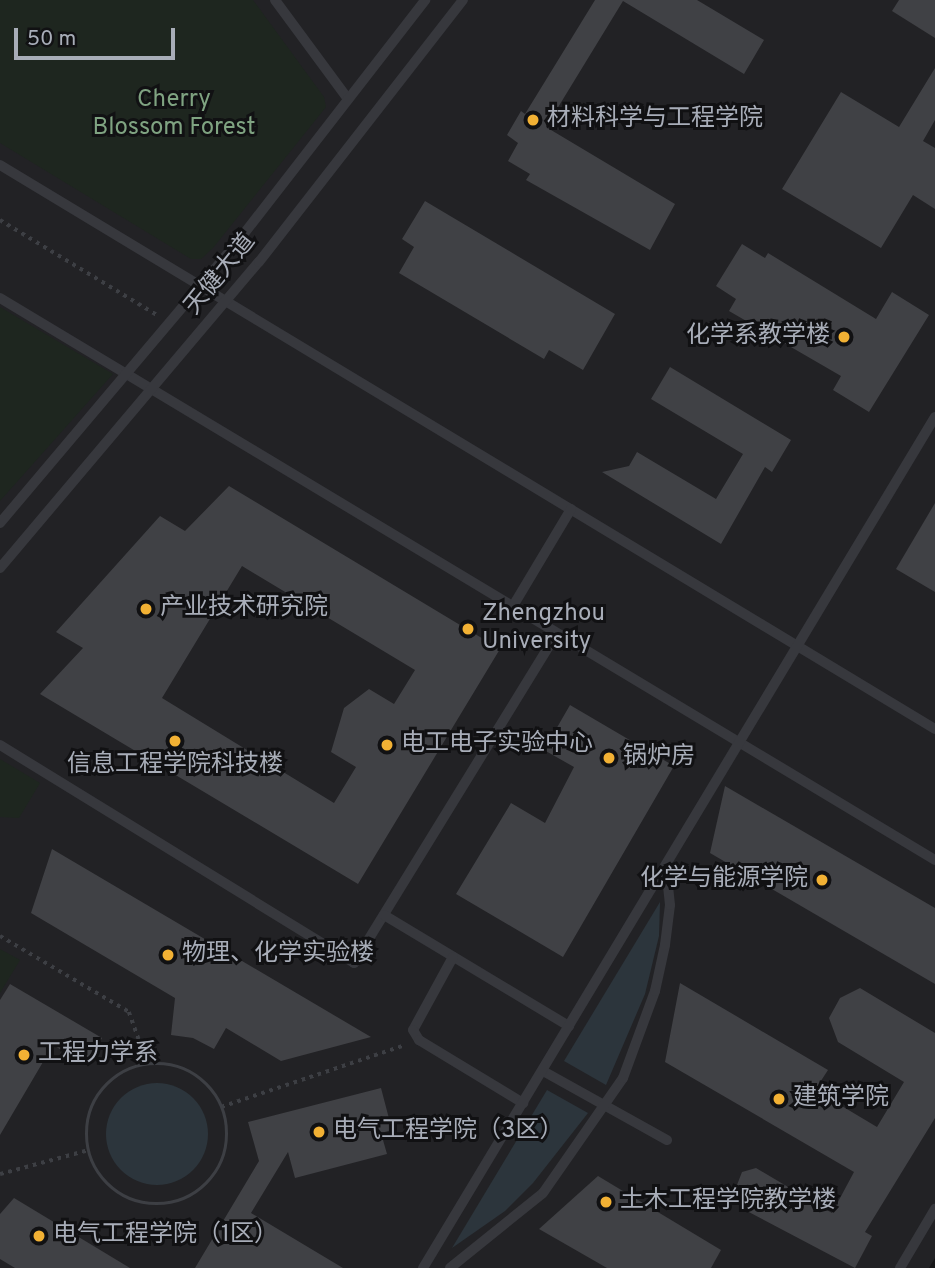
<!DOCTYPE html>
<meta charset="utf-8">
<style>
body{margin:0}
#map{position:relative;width:935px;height:1268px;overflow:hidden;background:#161618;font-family:Overpass,"Noto Sans SC",sans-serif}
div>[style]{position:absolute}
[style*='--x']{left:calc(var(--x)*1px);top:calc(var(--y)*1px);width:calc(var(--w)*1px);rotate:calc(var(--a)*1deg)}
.built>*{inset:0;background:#222225}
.green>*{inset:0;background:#1e261f}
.water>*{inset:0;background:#2c353c}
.round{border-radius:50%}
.building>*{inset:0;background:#404145}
.path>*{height:3.5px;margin-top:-1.75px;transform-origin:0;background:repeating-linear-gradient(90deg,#3d3f44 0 3.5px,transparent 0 8.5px)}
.path>.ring{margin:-1.75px;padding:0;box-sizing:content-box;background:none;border:3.5px solid #3d3f44;border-radius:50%}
.lane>*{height:10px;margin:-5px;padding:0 5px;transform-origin:5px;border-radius:5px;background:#37383d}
.dots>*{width:19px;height:19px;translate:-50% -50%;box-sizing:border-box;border:4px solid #111113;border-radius:50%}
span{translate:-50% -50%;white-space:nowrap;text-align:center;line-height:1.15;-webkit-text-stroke:6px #111113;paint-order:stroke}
.park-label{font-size:24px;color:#7fa381}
.poi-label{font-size:24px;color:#a8adb8}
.left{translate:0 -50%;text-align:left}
.right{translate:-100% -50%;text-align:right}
.street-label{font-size:24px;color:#a8adb8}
.scale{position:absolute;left:14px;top:28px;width:161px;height:32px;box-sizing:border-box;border:4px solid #a8adb8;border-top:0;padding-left:9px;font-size:21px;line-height:24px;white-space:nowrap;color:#a8adb8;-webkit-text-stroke:5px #111113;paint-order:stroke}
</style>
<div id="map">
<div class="built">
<div style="clip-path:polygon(0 0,935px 0,935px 1258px,929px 1268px,0 1268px)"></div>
</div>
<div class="green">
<div style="clip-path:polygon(0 0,253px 0,324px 97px,326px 107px,213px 248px,201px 259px,191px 259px,0 143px)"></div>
<div style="clip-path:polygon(0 307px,113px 374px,0 501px)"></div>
<div style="clip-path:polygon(0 759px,40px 783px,19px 818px,0 817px)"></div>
<div style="clip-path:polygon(0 949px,20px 960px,0 993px)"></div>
</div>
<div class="water">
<div style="clip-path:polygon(660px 902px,659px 936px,645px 994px,606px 1085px,564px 1061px)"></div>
<div class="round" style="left:106px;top:1083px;width:102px;height:102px"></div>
<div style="clip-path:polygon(547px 1090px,588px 1113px,533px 1183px,505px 1211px,452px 1248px)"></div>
</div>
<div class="building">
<div style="clip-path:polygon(595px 0,697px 0,764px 40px,744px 74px,623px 1px,546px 127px,675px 204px,650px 250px,526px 180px,530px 174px,508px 161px,518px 143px,507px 135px,521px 111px,525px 114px)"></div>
<div style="clip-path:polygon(899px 0,935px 0,935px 38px,892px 11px)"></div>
<div style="clip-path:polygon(935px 68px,935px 120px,923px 141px,935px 148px,935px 209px,913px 195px,881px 248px,782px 189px,841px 92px,899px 127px)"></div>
<div style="clip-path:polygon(425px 201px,615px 314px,583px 370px,549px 350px,544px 359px,399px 273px,414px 247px,402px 239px)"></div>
<div style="clip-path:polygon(742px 244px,765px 258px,768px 253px,876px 319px,892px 292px,929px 315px,869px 412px,833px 390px,841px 376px,729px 311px,736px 299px,716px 286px)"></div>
<div style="clip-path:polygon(670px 367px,791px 440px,772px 472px,765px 467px,721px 544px,602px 472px,629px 466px,637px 452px,716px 499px,743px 454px,651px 399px)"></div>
<div style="clip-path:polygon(evenodd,229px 486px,500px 649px,358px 884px,40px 694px,83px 648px,56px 632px,160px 516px,185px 531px,229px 486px,242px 566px,415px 670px,394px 704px,369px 689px,344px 708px,331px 752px,356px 767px,334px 803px,162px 698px,242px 566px)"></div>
<div style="clip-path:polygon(935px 503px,935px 592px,896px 569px)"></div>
<div style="clip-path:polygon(570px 705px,674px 766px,563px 957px,456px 894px,511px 803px,545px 823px,574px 767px,544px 750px)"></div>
<div style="clip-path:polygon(725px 786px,935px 908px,935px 984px,710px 853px)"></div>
<div style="clip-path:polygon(52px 849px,371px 1037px,281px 1061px,226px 1028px,214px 1049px,193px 1038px,171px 1035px,175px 998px,31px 913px)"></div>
<div style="clip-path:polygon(680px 983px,828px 1070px,815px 1090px,877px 1127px,904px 1082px,838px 1042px,829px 1018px,840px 998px,860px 988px,935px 1033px,935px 1118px,865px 1232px,872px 1236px,855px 1268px,745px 1210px,735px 1190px,742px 1172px,756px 1168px,832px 1213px,854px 1172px,665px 1062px)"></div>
<div style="clip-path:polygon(10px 984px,102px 1038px,87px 1065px,53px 1045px,0 1135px,0 1000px)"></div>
<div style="clip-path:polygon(381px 1088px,392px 1130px,381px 1133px,387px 1154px,295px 1178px,288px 1152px,251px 1213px,343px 1268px,195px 1268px,259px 1161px,248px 1122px)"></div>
<div style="clip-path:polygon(598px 1176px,721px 1250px,711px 1268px,607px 1268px,539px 1229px)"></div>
<div style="clip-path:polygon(14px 1198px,130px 1268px,15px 1268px,0 1259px,0 1214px)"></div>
</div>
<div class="path">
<div style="--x:0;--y:220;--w:184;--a:31.2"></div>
<div style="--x:0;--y:936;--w:150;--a:30.5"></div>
<div style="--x:129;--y:1012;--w:56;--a:70.3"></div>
<div class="ring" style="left:87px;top:1064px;width:136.5px;height:136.5px"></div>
<div style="--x:221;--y:1107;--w:194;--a:-18.6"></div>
<div style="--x:0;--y:1174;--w:92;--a:-15.1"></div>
</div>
<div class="lane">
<div style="--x:275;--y:0;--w:123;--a:53.6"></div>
<div style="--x:0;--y:165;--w:1092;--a:31.1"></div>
<div style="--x:0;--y:298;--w:1091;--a:31.01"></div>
<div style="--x:0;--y:523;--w:365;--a:-49.8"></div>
<div style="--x:236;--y:244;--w:309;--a:-52.2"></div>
<div style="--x:0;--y:568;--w:401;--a:-49.8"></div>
<div style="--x:259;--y:262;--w:332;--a:-52.1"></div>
<div style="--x:513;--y:606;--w:113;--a:-59.1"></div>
<div style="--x:0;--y:745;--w:416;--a:31.6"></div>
<div style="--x:354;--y:963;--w:387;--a:-58.4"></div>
<div style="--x:384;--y:915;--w:216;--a:31"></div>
<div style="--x:453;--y:957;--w:83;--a:118.7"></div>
<div style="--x:413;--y:1030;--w:12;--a:59"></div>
<div style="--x:419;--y:1040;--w:122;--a:31.2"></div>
<div style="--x:543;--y:1071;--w:142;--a:29.1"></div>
<div style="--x:423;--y:1268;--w:993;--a:-58.97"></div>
<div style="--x:450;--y:1268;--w:119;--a:-38.9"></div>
<div style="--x:543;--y:1193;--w:140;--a:-55.2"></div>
<div style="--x:623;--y:1078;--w:93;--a:-69.8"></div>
<div style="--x:655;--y:991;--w:47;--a:-77.7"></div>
<div style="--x:665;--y:945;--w:40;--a:-82.9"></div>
<div style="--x:670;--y:905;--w:39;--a:-96"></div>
<div style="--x:900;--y:1268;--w:69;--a:-59.3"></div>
</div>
<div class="dots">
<div style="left:533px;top:120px;background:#f2b134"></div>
<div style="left:844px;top:337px;background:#f2b134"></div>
<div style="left:146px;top:609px;background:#f2b134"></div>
<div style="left:468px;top:629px;background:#f2b134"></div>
<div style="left:175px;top:741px;background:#f2b134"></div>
<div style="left:387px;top:745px;background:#f2b134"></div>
<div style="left:609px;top:758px;background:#f2b134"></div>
<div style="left:822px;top:880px;background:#f2b134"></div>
<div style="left:168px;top:955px;background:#f2b134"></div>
<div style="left:24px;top:1055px;background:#f2b134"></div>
<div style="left:779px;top:1099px;background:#f2b134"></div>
<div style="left:319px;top:1132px;background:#f2b134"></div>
<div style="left:606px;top:1202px;background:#f2b134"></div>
<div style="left:39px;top:1236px;background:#f2b134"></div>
</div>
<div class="park-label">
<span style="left:174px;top:115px">Cherry<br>Blossom Forest</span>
</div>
<div class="poi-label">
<span class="left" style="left:547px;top:120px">材料科学与工程学院</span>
<span class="right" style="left:830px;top:337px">化学系教学楼</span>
<span class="left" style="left:160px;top:609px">产业技术研究院</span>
<span class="left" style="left:482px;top:629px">Zhengzhou<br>University</span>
<span class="left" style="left:401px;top:745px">电工电子实验中心</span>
<span class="left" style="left:623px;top:758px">锅炉房</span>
<span style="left:175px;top:766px">信息工程学院科技楼</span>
<span class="right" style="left:808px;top:880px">化学与能源学院</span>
<span class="left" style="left:182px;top:955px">物理、化学实验楼</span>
<span class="left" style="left:38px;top:1055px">工程力学系</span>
<span class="left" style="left:793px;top:1099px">建筑学院</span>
<span class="left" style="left:333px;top:1132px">电气工程学院（3区）</span>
<span class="left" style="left:620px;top:1202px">土木工程学院教学楼</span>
<span class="left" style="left:53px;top:1236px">电气工程学院（1区）</span>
</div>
<div class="street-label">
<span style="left:221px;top:275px;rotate:-51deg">天健大道</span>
</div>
<div class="scale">50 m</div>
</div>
